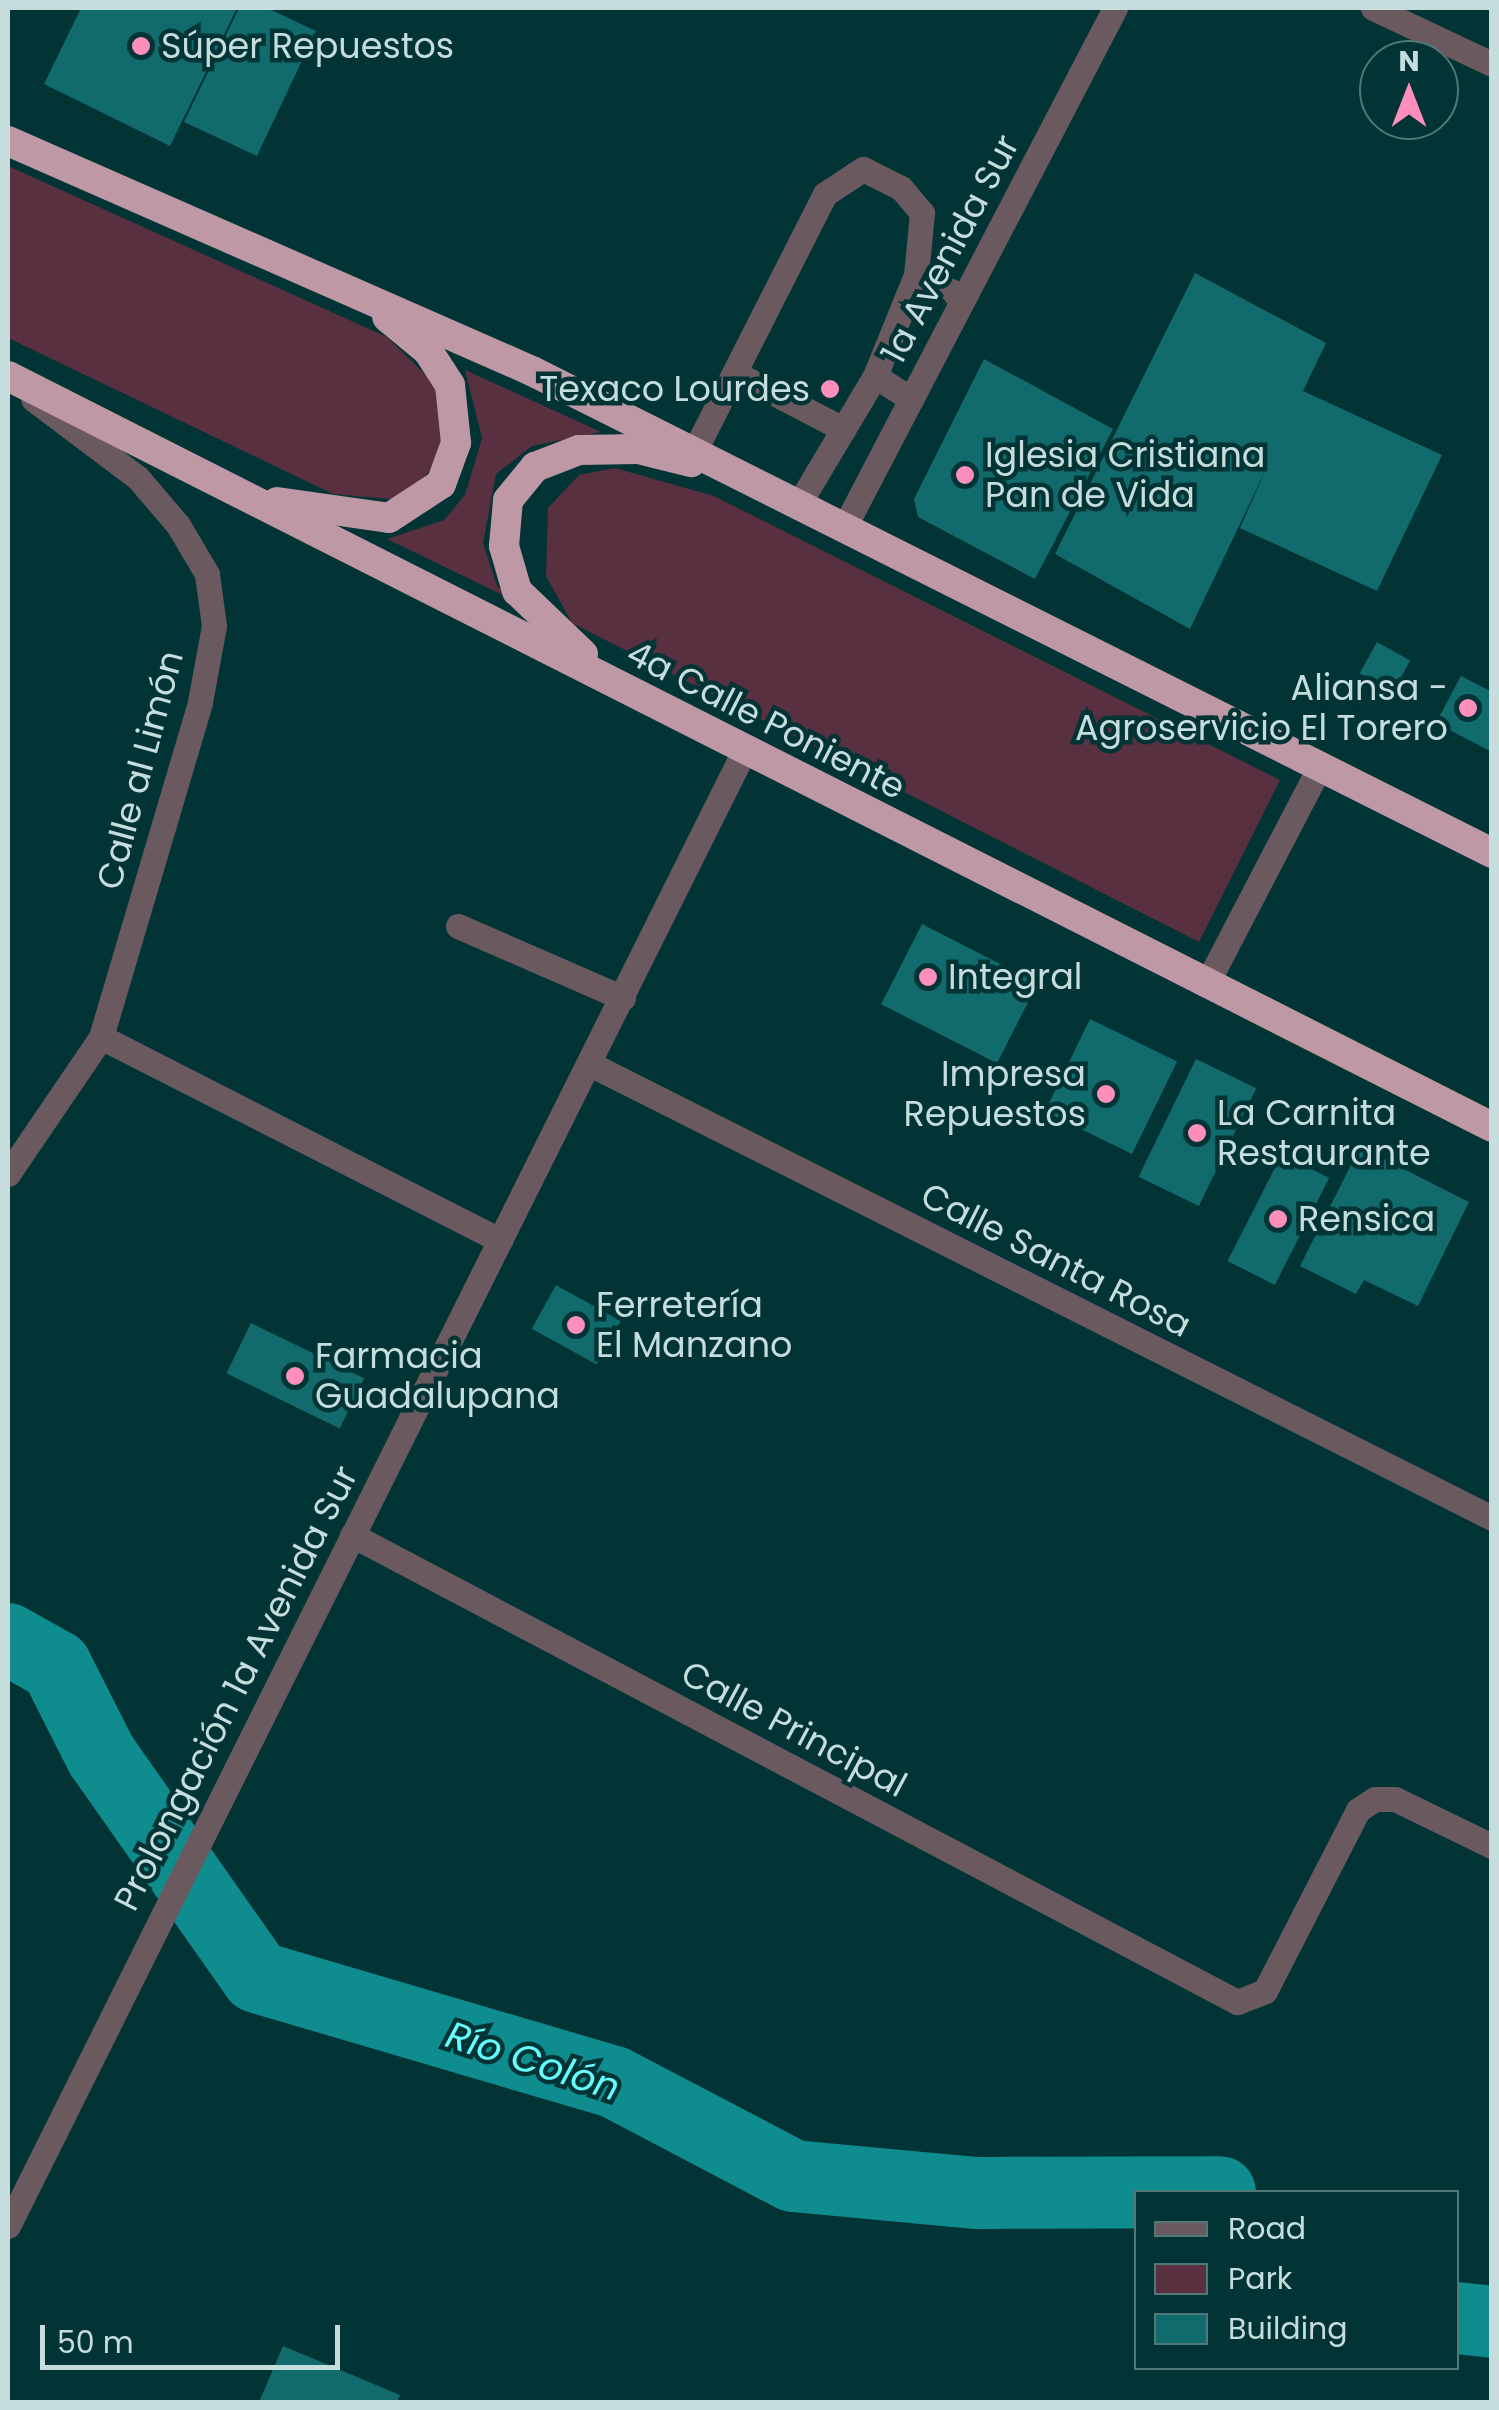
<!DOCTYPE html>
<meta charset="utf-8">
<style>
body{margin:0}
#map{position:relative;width:1499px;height:2410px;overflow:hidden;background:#023435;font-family:Poppins,sans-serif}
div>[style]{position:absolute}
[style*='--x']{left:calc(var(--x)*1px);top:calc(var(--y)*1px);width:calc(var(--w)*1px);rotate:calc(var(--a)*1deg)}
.green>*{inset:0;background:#583040}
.river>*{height:72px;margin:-36px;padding:0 36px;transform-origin:36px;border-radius:36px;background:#0f8c8e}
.building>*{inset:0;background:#116a6c;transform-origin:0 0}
.lane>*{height:25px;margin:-12.5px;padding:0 12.5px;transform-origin:12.5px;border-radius:12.5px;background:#6a5a60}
.street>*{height:25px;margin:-12.5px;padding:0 12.5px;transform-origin:12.5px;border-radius:12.5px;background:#6a5a60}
.highway>*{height:30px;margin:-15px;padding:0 15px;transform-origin:15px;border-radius:15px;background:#be98a5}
.dots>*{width:28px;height:28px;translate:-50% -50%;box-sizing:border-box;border:5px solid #023435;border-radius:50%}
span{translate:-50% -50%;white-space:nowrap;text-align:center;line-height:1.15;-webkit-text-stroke:9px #023435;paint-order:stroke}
.poi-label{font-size:35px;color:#c6dddd}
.left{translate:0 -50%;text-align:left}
.right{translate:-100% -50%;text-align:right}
.street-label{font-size:35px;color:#c6dddd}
.water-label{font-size:38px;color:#66fcff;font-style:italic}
.frame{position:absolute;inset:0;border:10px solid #c6dddd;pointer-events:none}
.legend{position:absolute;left:1134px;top:2190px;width:325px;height:180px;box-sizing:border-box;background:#023435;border:2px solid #507878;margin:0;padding:12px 18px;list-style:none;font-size:30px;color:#c6dddd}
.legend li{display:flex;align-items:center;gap:20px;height:50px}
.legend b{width:50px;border:2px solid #507878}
.north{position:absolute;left:1359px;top:40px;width:100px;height:100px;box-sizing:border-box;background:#023435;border:2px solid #507878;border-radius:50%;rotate:0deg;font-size:28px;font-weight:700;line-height:40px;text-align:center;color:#c6dddd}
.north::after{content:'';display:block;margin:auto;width:35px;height:45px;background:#fe8ebb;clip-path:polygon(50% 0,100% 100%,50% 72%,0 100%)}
.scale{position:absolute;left:40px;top:2325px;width:300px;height:45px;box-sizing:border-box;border:5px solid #c6dddd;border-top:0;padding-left:12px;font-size:30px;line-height:35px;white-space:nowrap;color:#c6dddd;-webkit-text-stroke:8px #023435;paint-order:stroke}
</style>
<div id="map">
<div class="green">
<div style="clip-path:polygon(8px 166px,387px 337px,438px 387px,444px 440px,429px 472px,400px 500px,333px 494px,8px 338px)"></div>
<div style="clip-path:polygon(465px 370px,601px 432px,532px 446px,496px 474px,483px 543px,497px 586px,515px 601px,387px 539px,444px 520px,465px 495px,482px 438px)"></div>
<div style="clip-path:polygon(615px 468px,714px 496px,1280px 780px,1199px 942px,572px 623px,546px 576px,548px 508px,579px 475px)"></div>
</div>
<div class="river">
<div style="--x:8;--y:1639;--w:55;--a:29.4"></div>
<div style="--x:56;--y:1666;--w:100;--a:63.2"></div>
<div style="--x:101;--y:1755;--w:271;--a:54.9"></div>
<div style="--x:257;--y:1977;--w:372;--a:16.4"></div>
<div style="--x:614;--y:2082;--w:202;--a:27.7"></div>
<div style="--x:793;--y:2176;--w:185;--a:5.3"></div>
<div style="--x:977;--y:2193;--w:243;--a:-0.2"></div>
<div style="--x:1456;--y:2318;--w:36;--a:6"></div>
</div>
<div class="building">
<div style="clip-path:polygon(81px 8px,237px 8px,170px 146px,44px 84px)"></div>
<div style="clip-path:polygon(239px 8px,267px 8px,316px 31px,257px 156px,184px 122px)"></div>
<div style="clip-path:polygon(1195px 273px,1326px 343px,1303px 391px,1442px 455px,1377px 591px,1240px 528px,1268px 465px,1190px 629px,1055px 554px)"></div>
<div style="clip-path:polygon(984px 359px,1113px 429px,1035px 579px,918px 517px,914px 499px)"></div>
<div style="left:1377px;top:642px;width:38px;height:36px;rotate:29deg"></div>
<div style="clip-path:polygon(1461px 676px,1492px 692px,1492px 752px,1436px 723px)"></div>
<div style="left:922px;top:924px;width:130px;height:90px;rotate:27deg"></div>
<div style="left:1090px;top:1019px;width:97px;height:103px;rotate:26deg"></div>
<div style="left:1196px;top:1059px;width:67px;height:131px;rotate:26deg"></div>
<div style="clip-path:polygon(1360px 1147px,1469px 1202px,1418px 1306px,1364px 1280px,1356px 1294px,1300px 1266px)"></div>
<div style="left:1282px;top:1154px;width:53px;height:120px;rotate:27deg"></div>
<div style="left:556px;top:1285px;width:74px;height:50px;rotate:29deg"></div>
<div style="left:251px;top:1323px;width:126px;height:56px;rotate:26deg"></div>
<div style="clip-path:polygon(283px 2346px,400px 2395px,397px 2402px,259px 2402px)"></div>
</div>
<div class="lane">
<div style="--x:916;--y:275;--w:53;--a:24.6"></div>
<div style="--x:735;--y:373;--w:122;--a:27.4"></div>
<div style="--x:875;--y:376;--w:43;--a:32.6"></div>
<div style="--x:695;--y:450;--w:287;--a:-63.1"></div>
<div style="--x:825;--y:194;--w:45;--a:-33.3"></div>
<div style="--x:863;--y:169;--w:42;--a:26.6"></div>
<div style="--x:901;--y:188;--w:33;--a:50"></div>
<div style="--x:922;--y:213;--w:62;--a:95.5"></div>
<div style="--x:916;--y:275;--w:109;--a:112.1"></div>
<div style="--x:875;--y:376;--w:144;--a:120.8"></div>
<div style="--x:1206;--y:985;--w:245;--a:-62.5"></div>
</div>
<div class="street">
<div style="--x:1373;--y:8;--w:132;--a:25.2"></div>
<div style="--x:847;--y:522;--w:580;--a:-62.46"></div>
<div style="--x:458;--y:926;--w:180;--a:23.6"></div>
<div style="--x:101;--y:1037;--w:448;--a:27"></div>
<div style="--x:590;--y:1064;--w:1010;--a:26.72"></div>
<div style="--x:8;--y:1174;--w:166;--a:-55.8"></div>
<div style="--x:101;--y:1037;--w:349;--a:-73.5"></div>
<div style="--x:200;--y:702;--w:77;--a:-79.6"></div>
<div style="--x:214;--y:626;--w:52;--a:-97.7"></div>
<div style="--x:207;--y:574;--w:57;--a:-120.6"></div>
<div style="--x:178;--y:525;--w:62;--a:-130.4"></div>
<div style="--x:138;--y:478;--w:131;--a:-143"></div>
<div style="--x:352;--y:1535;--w:1001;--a:27.82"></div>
<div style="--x:1237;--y:2002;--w:30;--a:-21"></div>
<div style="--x:1265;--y:1991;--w:203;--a:-62.8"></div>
<div style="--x:1358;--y:1810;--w:20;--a:-33"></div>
<div style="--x:1375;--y:1799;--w:20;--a:0"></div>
<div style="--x:1395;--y:1799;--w:108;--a:25.9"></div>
<div style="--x:8;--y:2226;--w:1646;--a:-63.48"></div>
</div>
<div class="highway">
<div style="--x:8;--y:141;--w:572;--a:23.7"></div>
<div style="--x:532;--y:371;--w:1074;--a:26.66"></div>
<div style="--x:8;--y:376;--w:1663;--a:26.84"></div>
<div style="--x:277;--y:502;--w:113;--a:8.1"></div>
<div style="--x:389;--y:518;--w:62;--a:-33.2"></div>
<div style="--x:441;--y:484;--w:44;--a:-69.9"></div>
<div style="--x:456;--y:443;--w:58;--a:-95.9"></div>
<div style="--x:450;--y:385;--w:40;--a:-122.9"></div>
<div style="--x:428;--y:351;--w:53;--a:-140.3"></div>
<div style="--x:583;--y:654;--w:91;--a:-136.3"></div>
<div style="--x:517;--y:591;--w:47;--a:-106.1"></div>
<div style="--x:504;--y:546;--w:46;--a:-85"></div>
<div style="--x:508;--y:500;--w:43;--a:-50.7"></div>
<div style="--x:535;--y:467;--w:47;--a:-21.1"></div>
<div style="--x:579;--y:450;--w:59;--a:-1"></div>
<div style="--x:638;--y:449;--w:55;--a:13.8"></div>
</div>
<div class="dots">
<div style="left:141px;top:46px;background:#fe8ebb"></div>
<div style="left:830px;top:389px;background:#fe8ebb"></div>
<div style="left:965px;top:475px;background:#fe8ebb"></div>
<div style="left:1468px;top:708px;background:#fe8ebb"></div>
<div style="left:928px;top:977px;background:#fe8ebb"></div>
<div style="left:1106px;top:1094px;background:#fe8ebb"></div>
<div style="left:1197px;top:1133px;background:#fe8ebb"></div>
<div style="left:1278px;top:1219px;background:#fe8ebb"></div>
<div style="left:576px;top:1325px;background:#fe8ebb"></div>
<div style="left:295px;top:1376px;background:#fe8ebb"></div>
</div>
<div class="poi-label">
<span class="left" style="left:161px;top:46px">Súper Repuestos</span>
<span class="right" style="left:810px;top:389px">Texaco Lourdes</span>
<span class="left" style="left:985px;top:475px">Iglesia Cristiana<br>Pan de Vida</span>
<span class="right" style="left:1448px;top:708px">Aliansa -<br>Agroservicio El Torero</span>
<span class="left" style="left:948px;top:977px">Integral</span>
<span class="right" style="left:1086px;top:1094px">Impresa<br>Repuestos</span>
<span class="left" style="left:1217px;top:1133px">La Carnita<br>Restaurante</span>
<span class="left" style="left:1298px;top:1219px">Rensica</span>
<span class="left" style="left:596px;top:1325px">Ferretería<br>El Manzano</span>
<span class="left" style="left:315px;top:1376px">Farmacia<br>Guadalupana</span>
</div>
<div class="street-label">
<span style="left:950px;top:249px;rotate:-62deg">1a Avenida Sur</span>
<span style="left:766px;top:720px;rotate:27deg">4a Calle Poniente</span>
<span style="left:140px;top:770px;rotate:-75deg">Calle al Limón</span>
<span style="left:1056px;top:1260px;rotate:27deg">Calle Santa Rosa</span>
<span style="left:236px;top:1688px;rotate:-63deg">Prolongación 1a Avenida Sur</span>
<span style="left:794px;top:1729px;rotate:28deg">Calle Principal</span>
</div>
<div class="water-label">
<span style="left:533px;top:2061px;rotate:18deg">Río Colón</span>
</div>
<div class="frame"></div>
<ul class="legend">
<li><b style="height:12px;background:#6a5a60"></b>Road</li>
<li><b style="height:28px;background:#583040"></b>Park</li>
<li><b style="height:28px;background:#116a6c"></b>Building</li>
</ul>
<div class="north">N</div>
<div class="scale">50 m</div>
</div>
